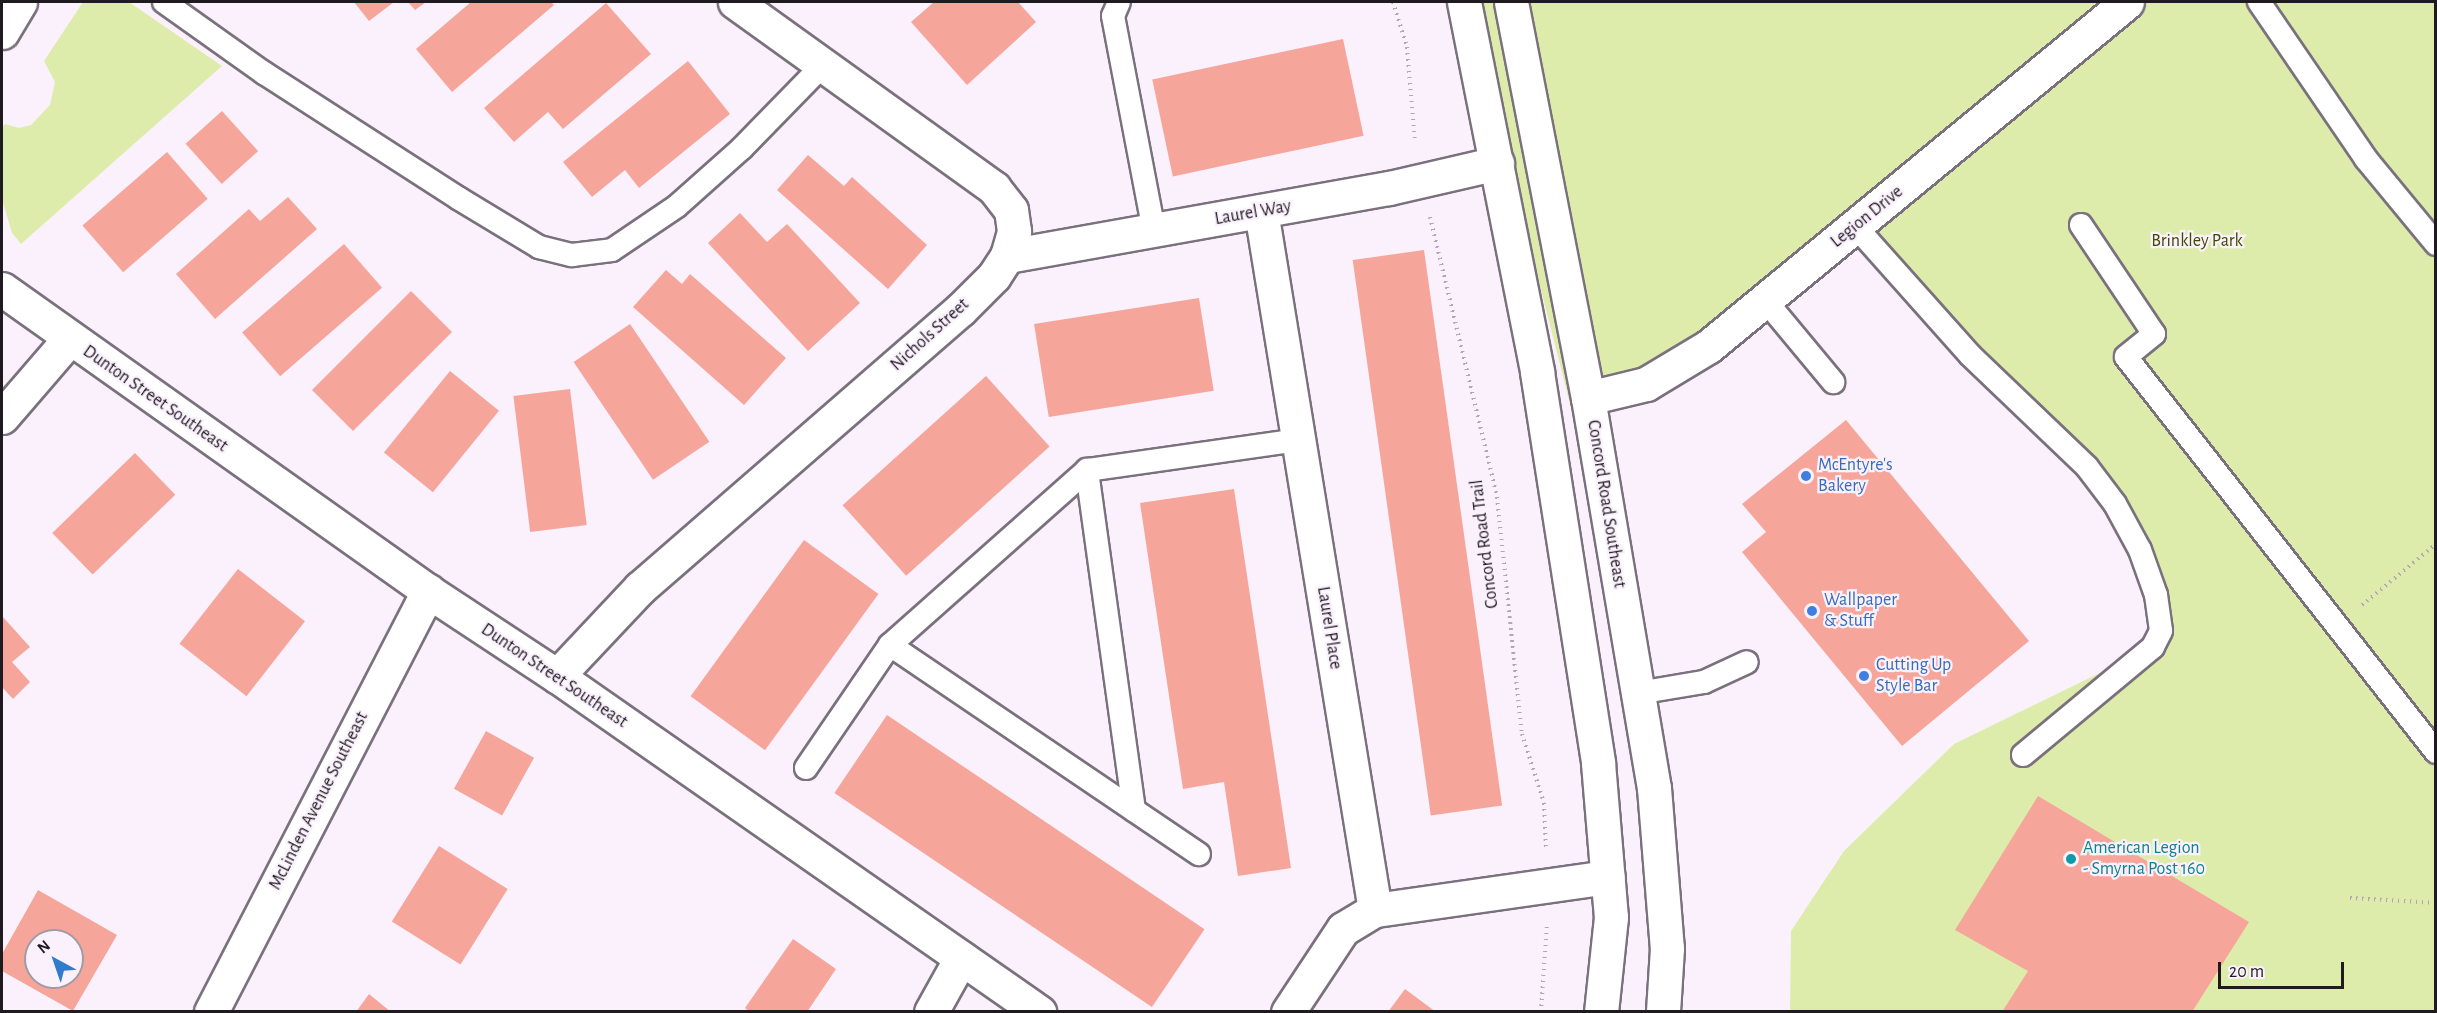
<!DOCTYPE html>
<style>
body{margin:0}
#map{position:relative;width:2437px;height:1013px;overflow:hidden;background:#faf1fd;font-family:"Alegreya Sans",sans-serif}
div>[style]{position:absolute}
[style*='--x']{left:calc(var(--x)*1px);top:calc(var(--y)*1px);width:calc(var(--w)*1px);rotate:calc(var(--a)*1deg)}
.green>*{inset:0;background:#ddecab}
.building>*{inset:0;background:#f6a59a;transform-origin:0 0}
.path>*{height:4px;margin-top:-2px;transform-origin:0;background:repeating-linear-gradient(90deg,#afa8b1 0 1.5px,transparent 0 6px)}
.roads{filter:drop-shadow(2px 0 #7b717e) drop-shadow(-2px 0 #7b717e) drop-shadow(0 2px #7b717e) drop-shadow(0 -2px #7b717e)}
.service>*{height:22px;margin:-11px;padding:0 11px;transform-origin:11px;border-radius:11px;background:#fff}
.minor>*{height:33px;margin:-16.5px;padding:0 16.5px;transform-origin:16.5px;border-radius:16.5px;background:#fff}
.secondary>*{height:33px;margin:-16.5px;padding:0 16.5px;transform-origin:16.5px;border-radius:16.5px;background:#fff}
.dots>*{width:16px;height:16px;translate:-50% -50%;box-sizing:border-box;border:3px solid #faf1fd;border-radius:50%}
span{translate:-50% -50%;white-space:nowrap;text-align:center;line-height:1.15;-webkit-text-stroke:4.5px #faf1fd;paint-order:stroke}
.street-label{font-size:18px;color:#1e1a1f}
.park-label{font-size:18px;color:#404b00}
.shop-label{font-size:18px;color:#366cbe}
.left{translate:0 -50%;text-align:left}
.culture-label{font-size:18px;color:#0d838f}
.frame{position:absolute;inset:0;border:3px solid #1e1a1f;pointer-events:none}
.north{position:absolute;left:24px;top:929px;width:60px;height:60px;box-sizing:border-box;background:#faf1fd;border:2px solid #a29ba4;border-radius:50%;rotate:320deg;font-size:16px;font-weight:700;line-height:24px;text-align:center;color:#1e1a1f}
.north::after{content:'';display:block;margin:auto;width:21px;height:27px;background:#2f7ccc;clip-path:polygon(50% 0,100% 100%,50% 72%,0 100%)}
.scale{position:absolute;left:2218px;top:962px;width:126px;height:27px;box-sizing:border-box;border:3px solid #1e1a1f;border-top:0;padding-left:8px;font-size:18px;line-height:21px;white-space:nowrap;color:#1e1a1f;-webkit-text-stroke:4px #faf1fd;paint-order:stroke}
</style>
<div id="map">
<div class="green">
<div style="clip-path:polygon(83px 2px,129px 2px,222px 66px,21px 244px,12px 233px,2px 199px,2px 128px,5px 124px,19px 128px,31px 125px,50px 105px,55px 82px,44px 61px)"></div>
<div style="clip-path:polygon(1468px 2px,2435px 2px,2435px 1011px,1790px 1011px,1791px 931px,1844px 851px,1954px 744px,2153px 647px,2161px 631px,2115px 504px,1856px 227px,1765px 300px,1588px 398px,1570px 404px)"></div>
</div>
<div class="building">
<div style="clip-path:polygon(354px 2px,394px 2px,369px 21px)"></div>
<div style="clip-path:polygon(408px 2px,426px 2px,415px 10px)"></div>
<div style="clip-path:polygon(471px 2px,551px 2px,554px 5px,452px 92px,416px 49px)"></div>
<div style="clip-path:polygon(934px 2px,1018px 2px,1036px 22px,967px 85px,911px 22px)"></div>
<div style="clip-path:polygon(606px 3px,651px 54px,563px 129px,548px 112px,514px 142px,484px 108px)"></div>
<div style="left:1343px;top:39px;width:99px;height:195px;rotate:78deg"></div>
<div style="clip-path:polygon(688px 61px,730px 114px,639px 188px,625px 170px,592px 197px,563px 162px)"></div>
<div style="left:222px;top:111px;width:54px;height:49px;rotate:48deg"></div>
<div style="left:167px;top:152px;width:62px;height:112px;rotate:49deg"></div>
<div style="clip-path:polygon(808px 155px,844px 186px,852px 177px,927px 245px,888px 289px,777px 190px)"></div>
<div style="clip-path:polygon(288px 197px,317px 229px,215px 319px,176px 274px,249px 209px,260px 221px)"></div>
<div style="clip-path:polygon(740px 213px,767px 242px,787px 224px,860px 303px,808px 351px,708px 243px)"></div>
<div style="left:344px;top:244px;width:58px;height:135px;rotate:49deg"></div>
<div style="left:1424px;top:250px;width:561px;height:72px;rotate:82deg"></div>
<div style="clip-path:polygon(666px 270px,682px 284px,690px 274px,786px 358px,744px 405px,633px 307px)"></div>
<div style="left:411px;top:291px;width:58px;height:140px;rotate:45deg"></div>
<div style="left:1199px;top:298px;width:94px;height:167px;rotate:81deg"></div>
<div style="left:630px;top:324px;width:142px;height:68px;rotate:56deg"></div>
<div style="left:450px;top:371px;width:63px;height:105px;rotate:39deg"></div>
<div style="left:986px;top:376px;width:95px;height:193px;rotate:48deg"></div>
<div style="left:570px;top:389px;width:137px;height:57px;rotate:83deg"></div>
<div style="clip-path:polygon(1846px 420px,2029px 641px,1902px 746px,1742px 552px,1766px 532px,1742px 504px)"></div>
<div style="left:135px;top:453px;width:58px;height:115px;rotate:46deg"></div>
<div style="clip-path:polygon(1234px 489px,1291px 868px,1238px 876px,1224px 782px,1183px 789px,1140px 503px)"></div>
<div style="left:804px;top:540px;width:92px;height:193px;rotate:36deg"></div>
<div style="left:238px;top:569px;width:85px;height:95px;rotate:38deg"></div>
<div style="clip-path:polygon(2px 616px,30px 647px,12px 662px,30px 682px,13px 699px,2px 687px)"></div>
<div style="left:887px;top:715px;width:383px;height:94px;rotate:34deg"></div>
<div style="left:486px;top:731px;width:55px;height:66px;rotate:29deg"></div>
<div style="clip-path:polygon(2038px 796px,2249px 922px,2192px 1012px,2002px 1012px,2028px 971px,1955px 930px)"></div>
<div style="left:439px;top:846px;width:81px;height:89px;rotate:32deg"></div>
<div style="clip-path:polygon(evenodd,38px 890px,117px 935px,73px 1011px,2px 971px,2px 954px,38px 890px,36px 941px,72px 941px,72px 977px,36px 977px,36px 941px)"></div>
<div style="clip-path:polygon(793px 939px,836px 969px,807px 1012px,750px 1012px,745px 1008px)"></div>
<div style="clip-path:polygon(1405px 989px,1436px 1012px,1388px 1012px)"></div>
<div style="clip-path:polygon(369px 994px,391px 1012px,356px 1012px)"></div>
</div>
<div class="path">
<div style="--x:1393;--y:2;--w:47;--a:72.7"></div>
<div style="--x:1407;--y:47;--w:95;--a:85.2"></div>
<div style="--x:1430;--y:217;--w:288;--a:76.5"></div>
<div style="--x:1497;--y:497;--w:238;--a:84"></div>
<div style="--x:1522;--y:734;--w:72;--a:72.3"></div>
<div style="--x:1544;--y:803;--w:45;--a:87.5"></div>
<div style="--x:2362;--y:605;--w:96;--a:-39.5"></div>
<div style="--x:2350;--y:898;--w:86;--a:3.3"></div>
<div style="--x:1541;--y:1012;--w:88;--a:-86.1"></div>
</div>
<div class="roads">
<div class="service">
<div style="--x:164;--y:2;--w:123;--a:35.4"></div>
<div style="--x:264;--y:73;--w:231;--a:32.8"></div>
<div style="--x:458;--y:198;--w:95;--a:31.2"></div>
<div style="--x:539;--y:247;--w:34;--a:14"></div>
<div style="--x:572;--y:255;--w:40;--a:-7.1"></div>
<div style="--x:612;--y:250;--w:78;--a:-34.1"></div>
<div style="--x:677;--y:206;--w:87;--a:-41.7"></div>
<div style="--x:742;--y:148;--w:117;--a:-45.7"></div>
<div style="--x:1119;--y:2;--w:15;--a:113"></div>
<div style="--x:1113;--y:16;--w:219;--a:79.2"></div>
<div style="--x:2259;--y:2;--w:190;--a:55.7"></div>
<div style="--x:2366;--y:159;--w:110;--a:50.5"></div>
<div style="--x:2081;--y:225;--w:131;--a:56.2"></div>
<div style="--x:2154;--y:334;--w:36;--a:141"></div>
<div style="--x:2126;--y:357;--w:502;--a:51.87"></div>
<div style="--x:1856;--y:227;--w:171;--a:48.3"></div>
<div style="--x:1970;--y:355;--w:162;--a:43.7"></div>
<div style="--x:2087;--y:467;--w:46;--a:52.9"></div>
<div style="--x:2115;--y:504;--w:52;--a:61.5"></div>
<div style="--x:2140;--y:550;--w:48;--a:70.4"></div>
<div style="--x:2156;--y:595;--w:36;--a:82"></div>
<div style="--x:2161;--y:631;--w:18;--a:117"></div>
<div style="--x:2153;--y:647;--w:169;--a:140.3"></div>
<div style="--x:1765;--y:300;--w:107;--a:50.3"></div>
<div style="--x:890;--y:645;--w:373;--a:34.1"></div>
<div style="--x:1638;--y:693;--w:67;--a:-9.5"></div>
<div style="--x:1704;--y:682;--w:47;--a:-24.9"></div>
<div style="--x:806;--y:768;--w:149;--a:-55.7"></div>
<div style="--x:890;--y:645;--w:264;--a:-41.6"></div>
<div style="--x:1134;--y:810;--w:343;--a:-97.9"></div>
<div style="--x:1087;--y:470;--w:214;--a:-8.1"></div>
</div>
<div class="minor">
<div style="--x:2;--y:32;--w:35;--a:-59"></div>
<div style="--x:1261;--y:211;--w:708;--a:80.74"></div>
<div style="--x:1007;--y:256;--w:388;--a:-10.1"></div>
<div style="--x:1389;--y:188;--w:111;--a:-13"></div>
<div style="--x:2;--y:289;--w:522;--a:35.33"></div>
<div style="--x:428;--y:591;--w:154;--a:33.4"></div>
<div style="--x:557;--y:676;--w:588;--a:34.88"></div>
<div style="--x:1588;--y:398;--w:60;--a:-13.6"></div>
<div style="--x:1646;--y:384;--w:74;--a:-31.1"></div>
<div style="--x:1709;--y:346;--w:541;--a:-39.45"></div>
<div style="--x:2;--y:417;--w:103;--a:-49.3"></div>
<div style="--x:557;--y:676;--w:121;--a:-46.7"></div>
<div style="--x:640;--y:588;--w:424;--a:-41"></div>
<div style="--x:960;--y:310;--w:48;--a:-45"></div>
<div style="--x:994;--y:276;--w:24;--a:-57"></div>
<div style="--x:1007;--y:256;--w:26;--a:-74"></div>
<div style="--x:1014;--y:231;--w:21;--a:-98"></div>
<div style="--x:1011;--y:210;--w:28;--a:-128"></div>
<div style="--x:994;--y:188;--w:319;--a:-144.3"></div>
<div style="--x:211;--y:1012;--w:474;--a:-62.7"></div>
<div style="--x:931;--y:1012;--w:62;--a:-60.9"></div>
<div style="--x:1288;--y:1012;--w:100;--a:-56.5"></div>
<div style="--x:1343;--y:929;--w:37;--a:-31"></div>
<div style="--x:1375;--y:910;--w:235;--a:-8.1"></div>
</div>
<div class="secondary">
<div style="--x:1464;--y:2;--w:377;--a:78.8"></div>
<div style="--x:1537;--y:372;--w:396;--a:81.1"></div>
<div style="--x:1598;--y:763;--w:155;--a:85.2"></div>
<div style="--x:1611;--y:917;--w:96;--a:96"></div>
<div style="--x:1511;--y:2;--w:403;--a:79"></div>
<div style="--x:1588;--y:398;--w:396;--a:80.4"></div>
<div style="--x:1654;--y:788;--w:161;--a:85.4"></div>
<div style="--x:1667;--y:948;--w:64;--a:93.6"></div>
</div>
</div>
<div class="dots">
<div style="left:1806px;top:476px;background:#3f7fe0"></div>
<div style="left:1812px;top:611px;background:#3f7fe0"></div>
<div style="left:1864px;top:676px;background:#3f7fe0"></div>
<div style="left:2071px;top:859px;background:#0f9aa8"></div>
</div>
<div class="street-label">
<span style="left:1253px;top:213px;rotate:-10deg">Laurel Way</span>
<span style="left:1867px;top:217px;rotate:-39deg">Legion Drive</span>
<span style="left:930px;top:335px;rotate:-42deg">Nichols Street</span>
<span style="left:155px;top:399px;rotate:35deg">Dunton Street Southeast</span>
<span style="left:1606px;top:504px;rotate:81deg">Concord Road Southeast</span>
<span style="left:1485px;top:544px;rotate:-97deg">Concord Road Trail</span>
<span style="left:1329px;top:628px;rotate:81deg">Laurel Place</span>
<span style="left:554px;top:676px;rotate:34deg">Dunton Street Southeast</span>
<span style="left:319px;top:801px;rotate:-63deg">McLinden Avenue Southeast</span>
</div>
<div class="park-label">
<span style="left:2197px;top:241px">Brinkley Park</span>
</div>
<div class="shop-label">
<span class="left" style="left:1818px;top:476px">McEntyre's<br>Bakery</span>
<span class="left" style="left:1824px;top:611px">Wallpaper<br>&amp; Stuff</span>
<span class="left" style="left:1876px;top:676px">Cutting Up<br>Style Bar</span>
</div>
<div class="culture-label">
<span class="left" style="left:2083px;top:859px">American Legion<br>- Smyrna Post 160</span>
</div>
<div class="frame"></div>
<div class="north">N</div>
<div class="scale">20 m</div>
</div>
